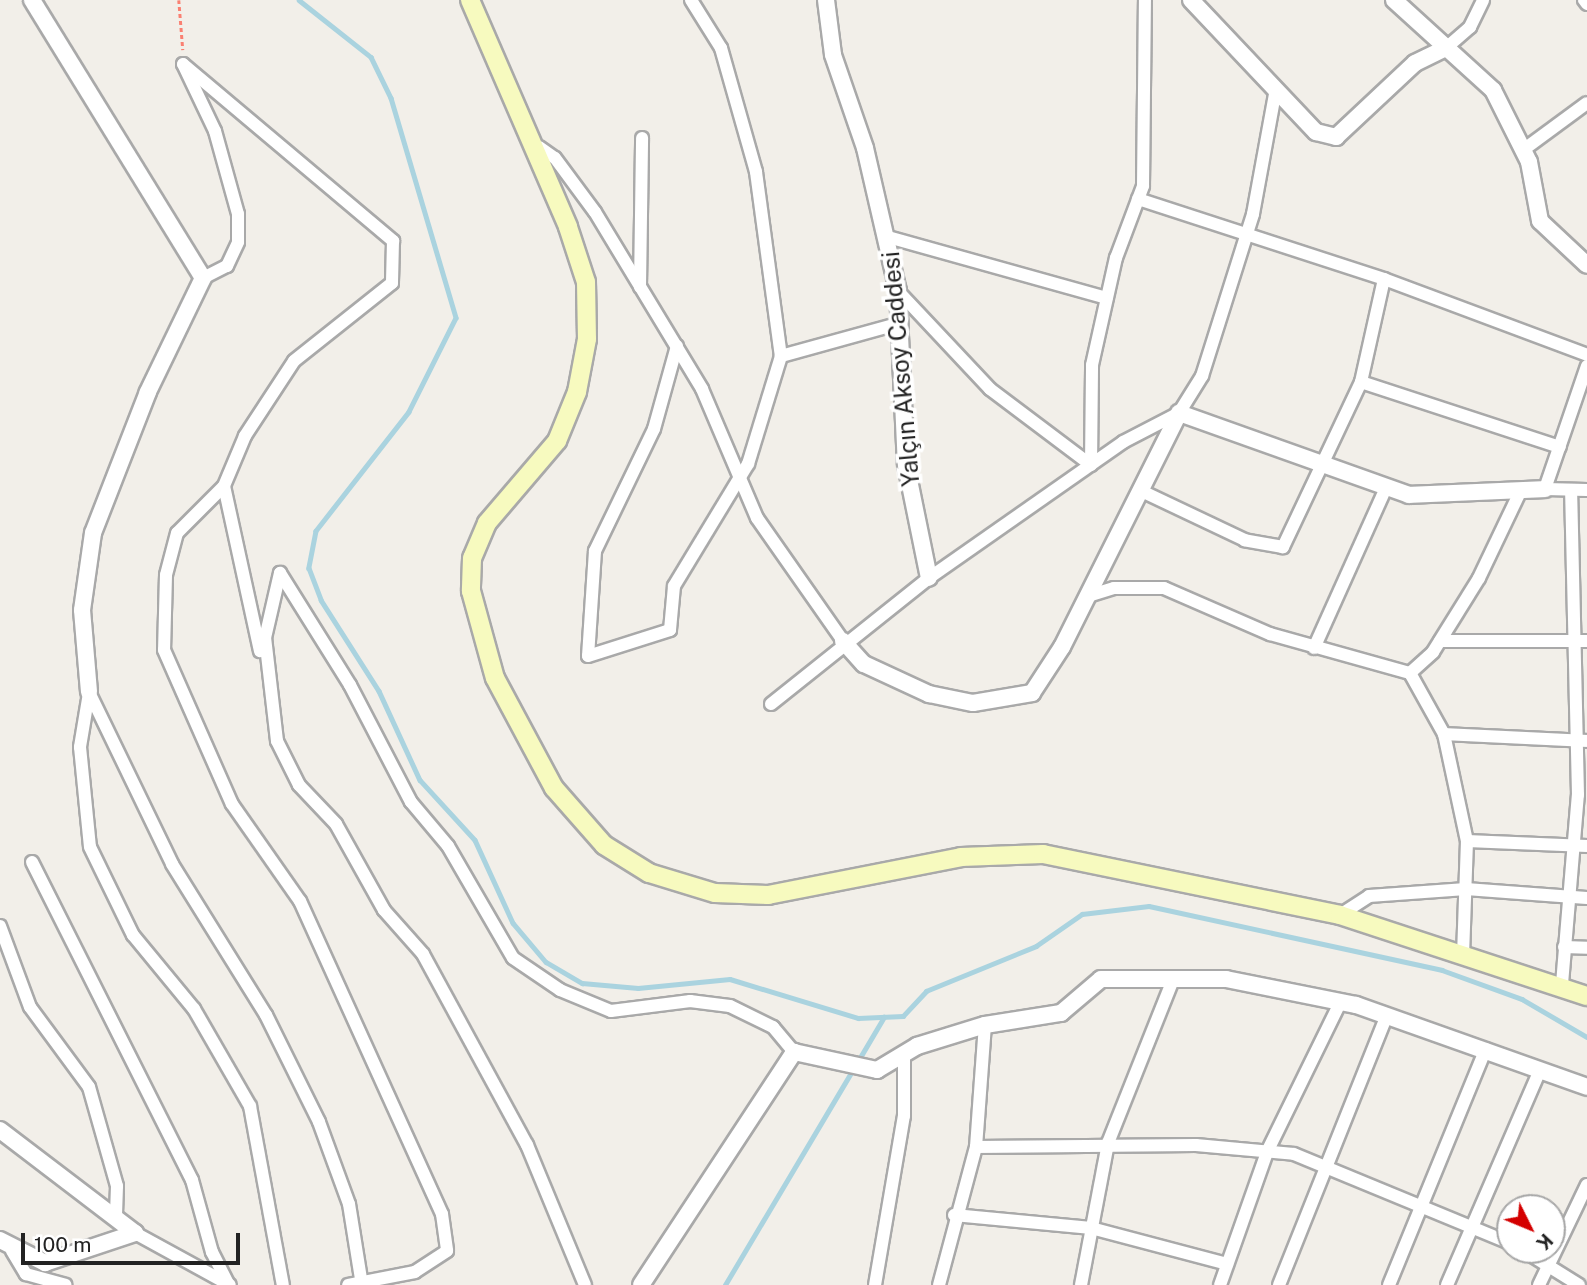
<!DOCTYPE html>
<meta charset="utf-8">
<style>
body{margin:0}
#map{position:relative;width:1587px;height:1285px;overflow:hidden;background:#f2efe9;font-family:"Public Sans",sans-serif}
div>[style]{position:absolute}
[style*='--x']{left:calc(var(--x)*1px);top:calc(var(--y)*1px);width:calc(var(--w)*1px);rotate:calc(var(--a)*1deg)}
.stream>*{height:4.5px;margin:-2.25px;padding:0 2.25px;transform-origin:2.25px;border-radius:2.25px;background:#aad3df}
.path>*{height:2.5px;margin-top:-1.25px;transform-origin:0;background:repeating-linear-gradient(90deg,#fa8072 0 3.5px,transparent 0 7px)}
.roads{filter:drop-shadow(2px 0 #a9a9a9) drop-shadow(-2px 0 #a9a9a9) drop-shadow(0 2px #a9a9a9) drop-shadow(0 -2px #a9a9a9)}
.minor>*{height:12px;margin:-6px;padding:0 6px;transform-origin:6px;border-radius:6px;background:#fff}
.tertiary>*{height:16px;margin:-8px;padding:0 8px;transform-origin:8px;border-radius:8px;background:#fff}
.secondary>*{height:18px;margin:-9px;padding:0 9px;transform-origin:9px;border-radius:9px;background:#f7fabf}
span{translate:-50% -50%;white-space:nowrap;text-align:center;line-height:1.15;-webkit-text-stroke:7px #fff;paint-order:stroke}
.street-label{font-size:24px;color:#222}
.north{position:absolute;left:1496px;top:1194px;width:70px;height:70px;box-sizing:border-box;background:#fff;border:2px solid #a7a7a7;border-radius:50%;rotate:133deg;font-size:19px;font-weight:700;line-height:28px;text-align:center;color:#222}
.north::after{content:'';display:block;margin:auto;width:24px;height:32px;background:#d40000;clip-path:polygon(50% 0,100% 100%,50% 72%,0 100%)}
.scale{position:absolute;left:21px;top:1233px;width:219px;height:32px;box-sizing:border-box;border:4px solid #222;border-top:0;padding-left:9px;font-size:21px;line-height:24px;white-space:nowrap;color:#222;-webkit-text-stroke:5px #fff;paint-order:stroke}
</style>
<div id="map">
<div class="stream">
<div style="--x:299;--y:0;--w:92;--a:38.4"></div>
<div style="--x:371;--y:57;--w:46;--a:64"></div>
<div style="--x:391;--y:98;--w:229;--a:73.5"></div>
<div style="--x:456;--y:318;--w:105;--a:116.6"></div>
<div style="--x:409;--y:412;--w:151;--a:128"></div>
<div style="--x:316;--y:531;--w:38;--a:101"></div>
<div style="--x:309;--y:568;--w:34;--a:69"></div>
<div style="--x:321;--y:600;--w:108;--a:57.5"></div>
<div style="--x:379;--y:691;--w:98;--a:65.3"></div>
<div style="--x:420;--y:780;--w:81;--a:47.5"></div>
<div style="--x:475;--y:840;--w:91;--a:65.4"></div>
<div style="--x:513;--y:923;--w:51;--a:49.8"></div>
<div style="--x:546;--y:962;--w:42;--a:30.3"></div>
<div style="--x:582;--y:983;--w:56;--a:5.1"></div>
<div style="--x:638;--y:988;--w:92;--a:-5.6"></div>
<div style="--x:730;--y:979;--w:134;--a:16.9"></div>
<div style="--x:858;--y:1018;--w:45;--a:-2.5"></div>
<div style="--x:903;--y:1016;--w:34;--a:-47"></div>
<div style="--x:926;--y:991;--w:119;--a:-22.2"></div>
<div style="--x:1036;--y:946;--w:56;--a:-34.8"></div>
<div style="--x:1082;--y:914;--w:67;--a:-6.8"></div>
<div style="--x:1149;--y:906;--w:300;--a:12.3"></div>
<div style="--x:1442;--y:970;--w:85;--a:19.9"></div>
<div style="--x:1522;--y:999;--w:75;--a:30.3"></div>
<div style="--x:858;--y:1061;--w:51;--a:-59.4"></div>
<div style="--x:725;--y:1285;--w:251;--a:-59.3"></div>
</div>
<div class="path">
<div style="--x:179;--y:0;--w:50;--a:85.4"></div>
</div>
<div class="roads">
<div class="minor">
<div style="--x:691;--y:0;--w:57;--a:58"></div>
<div style="--x:721;--y:48;--w:129;--a:74.2"></div>
<div style="--x:756;--y:172;--w:186;--a:82.3"></div>
<div style="--x:1584;--y:0;--w:5;--a:53"></div>
<div style="--x:1446;--y:48;--w:32;--a:-41"></div>
<div style="--x:1470;--y:27;--w:30;--a:-64"></div>
<div style="--x:539;--y:147;--w:19;--a:35"></div>
<div style="--x:555;--y:158;--w:67;--a:53.5"></div>
<div style="--x:595;--y:212;--w:207;--a:58.8"></div>
<div style="--x:702;--y:389;--w:140;--a:66.9"></div>
<div style="--x:757;--y:518;--w:150;--a:55"></div>
<div style="--x:1523;--y:150;--w:79;--a:-36.3"></div>
<div style="--x:1138;--y:199;--w:259;--a:18"></div>
<div style="--x:1384;--y:279;--w:106;--a:102.6"></div>
<div style="--x:1361;--y:382;--w:183;--a:115.3"></div>
<div style="--x:1283;--y:547;--w:39;--a:-170"></div>
<div style="--x:1245;--y:540;--w:117;--a:-154.7"></div>
<div style="--x:888;--y:237;--w:227;--a:15.6"></div>
<div style="--x:203;--y:278;--w:27;--a:-27"></div>
<div style="--x:227;--y:266;--w:26;--a:-65"></div>
<div style="--x:238;--y:242;--w:28;--a:-90"></div>
<div style="--x:238;--y:214;--w:86;--a:-105.5"></div>
<div style="--x:215;--y:131;--w:74;--a:-115.5"></div>
<div style="--x:183;--y:64;--w:275;--a:40.1"></div>
<div style="--x:393;--y:241;--w:42;--a:91.4"></div>
<div style="--x:392;--y:283;--w:125;--a:141.5"></div>
<div style="--x:294;--y:361;--w:90;--a:123.2"></div>
<div style="--x:245;--y:436;--w:54;--a:112.8"></div>
<div style="--x:224;--y:486;--w:169;--a:77.7"></div>
<div style="--x:1384;--y:279;--w:217;--a:20.5"></div>
<div style="--x:640;--y:287;--w:149;--a:-89.2"></div>
<div style="--x:898;--y:291;--w:134;--a:46.8"></div>
<div style="--x:990;--y:389;--w:126;--a:37"></div>
<div style="--x:677;--y:346;--w:86;--a:105.5"></div>
<div style="--x:654;--y:429;--w:136;--a:115.8"></div>
<div style="--x:595;--y:551;--w:105;--a:93.8"></div>
<div style="--x:588;--y:656;--w:86;--a:-17.6"></div>
<div style="--x:670;--y:630;--w:44;--a:-84.8"></div>
<div style="--x:674;--y:586;--w:143;--a:-58.8"></div>
<div style="--x:748;--y:464;--w:113;--a:-73"></div>
<div style="--x:781;--y:356;--w:120;--a:-15.4"></div>
<div style="--x:1587;--y:366;--w:130;--a:108.9"></div>
<div style="--x:1545;--y:489;--w:42;--a:1.4"></div>
<div style="--x:1361;--y:382;--w:209;--a:18.1"></div>
<div style="--x:1091;--y:465;--w:100;--a:-89.4"></div>
<div style="--x:1092;--y:365;--w:110;--a:-77.4"></div>
<div style="--x:1116;--y:258;--w:77;--a:-69.4"></div>
<div style="--x:1143;--y:186;--w:186;--a:-89.4"></div>
<div style="--x:224;--y:486;--w:66;--a:135"></div>
<div style="--x:177;--y:533;--w:43;--a:104.7"></div>
<div style="--x:166;--y:575;--w:75;--a:91.5"></div>
<div style="--x:164;--y:650;--w:168;--a:66.2"></div>
<div style="--x:232;--y:804;--w:118;--a:55"></div>
<div style="--x:300;--y:901;--w:344;--a:65.6"></div>
<div style="--x:442;--y:1214;--w:37;--a:82"></div>
<div style="--x:447;--y:1251;--w:38;--a:147"></div>
<div style="--x:415;--y:1272;--w:68;--a:169"></div>
<div style="--x:1088;--y:596;--w:27;--a:-17"></div>
<div style="--x:1114;--y:588;--w:50;--a:0"></div>
<div style="--x:1164;--y:588;--w:116;--a:23.5"></div>
<div style="--x:1270;--y:634;--w:145;--a:15.6"></div>
<div style="--x:1410;--y:673;--w:31;--a:-42"></div>
<div style="--x:1433;--y:652;--w:87;--a:-58.1"></div>
<div style="--x:1479;--y:578;--w:95;--a:-64.5"></div>
<div style="--x:1440;--y:641;--w:147;--a:0"></div>
<div style="--x:1314;--y:648;--w:175;--a:-65.8"></div>
<div style="--x:1410;--y:673;--w:70;--a:60.9"></div>
<div style="--x:1444;--y:734;--w:109;--a:77.9"></div>
<div style="--x:1467;--y:841;--w:112;--a:92"></div>
<div style="--x:89;--y:692;--w:191;--a:64.2"></div>
<div style="--x:172;--y:864;--w:178;--a:58.1"></div>
<div style="--x:266;--y:1015;--w:119;--a:63.6"></div>
<div style="--x:319;--y:1122;--w:87;--a:69.9"></div>
<div style="--x:349;--y:1204;--w:82;--a:80.9"></div>
<div style="--x:89;--y:693;--w:55;--a:99.5"></div>
<div style="--x:80;--y:747;--w:100;--a:84.3"></div>
<div style="--x:90;--y:847;--w:98;--a:64"></div>
<div style="--x:133;--y:935;--w:96;--a:50.5"></div>
<div style="--x:194;--y:1009;--w:112;--a:60"></div>
<div style="--x:250;--y:1106;--w:182;--a:79.6"></div>
<div style="--x:771;--y:704;--w:202;--a:-38.6"></div>
<div style="--x:929;--y:578;--w:237;--a:-35"></div>
<div style="--x:1123;--y:442;--w:63;--a:-27.4"></div>
<div style="--x:1179;--y:413;--w:44;--a:-58.1"></div>
<div style="--x:1202;--y:376;--w:170;--a:-72.5"></div>
<div style="--x:1253;--y:214;--w:127;--a:-79.6"></div>
<div style="--x:1444;--y:734;--w:143;--a:2.8"></div>
<div style="--x:1467;--y:841;--w:120;--a:2.4"></div>
<div style="--x:32;--y:862;--w:356;--a:63.3"></div>
<div style="--x:192;--y:1180;--w:75;--a:74.5"></div>
<div style="--x:212;--y:1252;--w:37;--a:63"></div>
<div style="--x:1340;--y:915;--w:35;--a:-33"></div>
<div style="--x:1369;--y:896;--w:97;--a:-4.1"></div>
<div style="--x:1466;--y:889;--w:121;--a:4.3"></div>
<div style="--x:0;--y:926;--w:86;--a:69.7"></div>
<div style="--x:30;--y:1007;--w:99;--a:53.6"></div>
<div style="--x:89;--y:1087;--w:103;--a:74.2"></div>
<div style="--x:117;--y:1186;--w:32;--a:92"></div>
<div style="--x:1564;--y:947;--w:23;--a:2"></div>
<div style="--x:1562;--y:984;--w:190;--a:-85.2"></div>
<div style="--x:1578;--y:795;--w:305;--a:-91.3"></div>
<div style="--x:976;--y:1147;--w:220;--a:-0.5"></div>
<div style="--x:1196;--y:1145;--w:98;--a:5.2"></div>
<div style="--x:1294;--y:1154;--w:234;--a:22.4"></div>
<div style="--x:954;--y:1215;--w:138;--a:5.4"></div>
<div style="--x:1091;--y:1228;--w:141;--a:14.8"></div>
<div style="--x:135;--y:1233;--w:108;--a:28.7"></div>
<div style="--x:1523;--y:1250;--w:66;--a:32"></div>
<div style="--x:12;--y:1251;--w:27;--a:59"></div>
<div style="--x:26;--y:1274;--w:41;--a:15.4"></div>
<div style="--x:585;--y:1285;--w:152;--a:-112.5"></div>
<div style="--x:527;--y:1145;--w:217;--a:-118.6"></div>
<div style="--x:423;--y:954;--w:59;--a:-131.6"></div>
<div style="--x:384;--y:910;--w:98;--a:-119.2"></div>
<div style="--x:336;--y:824;--w:54;--a:-133.5"></div>
<div style="--x:299;--y:785;--w:49;--a:-116.6"></div>
<div style="--x:277;--y:741;--w:104;--a:-96.6"></div>
<div style="--x:265;--y:638;--w:67;--a:-77"></div>
<div style="--x:280;--y:573;--w:132;--a:58"></div>
<div style="--x:350;--y:685;--w:132;--a:62.5"></div>
<div style="--x:411;--y:802;--w:57;--a:49.9"></div>
<div style="--x:448;--y:846;--w:129;--a:59.9"></div>
<div style="--x:513;--y:958;--w:57;--a:34.2"></div>
<div style="--x:560;--y:990;--w:55;--a:22.4"></div>
<div style="--x:611;--y:1011;--w:80;--a:-7.2"></div>
<div style="--x:690;--y:1001;--w:40;--a:7.1"></div>
<div style="--x:730;--y:1006;--w:48;--a:26"></div>
<div style="--x:773;--y:1027;--w:33;--a:50"></div>
<div style="--x:875;--y:1285;--w:171;--a:-80.3"></div>
<div style="--x:904;--y:1116;--w:57;--a:-90"></div>
<div style="--x:939;--y:1285;--w:143;--a:-75"></div>
<div style="--x:976;--y:1147;--w:122;--a:-85.8"></div>
<div style="--x:1081;--y:1285;--w:145;--a:-79.2"></div>
<div style="--x:1108;--y:1143;--w:173;--a:-68.3"></div>
<div style="--x:1220;--y:1285;--w:141;--a:-70.5"></div>
<div style="--x:1267;--y:1152;--w:168;--a:-63.9"></div>
<div style="--x:1279;--y:1285;--w:291;--a:-68.2"></div>
<div style="--x:1389;--y:1285;--w:255;--a:-67.7"></div>
<div style="--x:1447;--y:1285;--w:234;--a:-66.6"></div>
<div style="--x:1539;--y:1285;--w:111;--a:-64.4"></div>
</div>
<div class="tertiary">
<div style="--x:32;--y:0;--w:326;--a:58.4"></div>
<div style="--x:203;--y:278;--w:127;--a:115.8"></div>
<div style="--x:148;--y:392;--w:151;--a:111.3"></div>
<div style="--x:93;--y:533;--w:78;--a:98.1"></div>
<div style="--x:82;--y:610;--w:82;--a:85.1"></div>
<div style="--x:826;--y:0;--w:55;--a:82.7"></div>
<div style="--x:833;--y:55;--w:98;--a:71"></div>
<div style="--x:865;--y:148;--w:147;--a:77"></div>
<div style="--x:898;--y:291;--w:174;--a:87.4"></div>
<div style="--x:906;--y:465;--w:115;--a:78.5"></div>
<div style="--x:1191;--y:0;--w:182;--a:46.6"></div>
<div style="--x:1316;--y:132;--w:21;--a:14"></div>
<div style="--x:1336;--y:137;--w:108;--a:-43.1"></div>
<div style="--x:1415;--y:63;--w:34;--a:-26"></div>
<div style="--x:1394;--y:0;--w:134;--a:42.3"></div>
<div style="--x:1493;--y:90;--w:80;--a:63.4"></div>
<div style="--x:1529;--y:162;--w:60;--a:79.4"></div>
<div style="--x:1540;--y:221;--w:64;--a:43.1"></div>
<div style="--x:843;--y:641;--w:31;--a:48"></div>
<div style="--x:864;--y:664;--w:72;--a:24.8"></div>
<div style="--x:929;--y:694;--w:45;--a:11.6"></div>
<div style="--x:973;--y:703;--w:60;--a:-9.6"></div>
<div style="--x:1032;--y:693;--w:55;--a:-56.9"></div>
<div style="--x:1062;--y:647;--w:262;--a:-63.4"></div>
<div style="--x:1179;--y:413;--w:244;--a:19.6"></div>
<div style="--x:1409;--y:495;--w:136;--a:-2.5"></div>
<div style="--x:0;--y:1130;--w:170;--a:37.3"></div>
<div style="--x:0;--y:1240;--w:51;--a:27.1"></div>
<div style="--x:45;--y:1263;--w:95;--a:-18.4"></div>
<div style="--x:641;--y:1285;--w:279;--a:-56.7"></div>
<div style="--x:794;--y:1052;--w:85;--a:12.2"></div>
<div style="--x:877;--y:1070;--w:47;--a:-31"></div>
<div style="--x:917;--y:1046;--w:71;--a:-17.2"></div>
<div style="--x:985;--y:1025;--w:77;--a:-9"></div>
<div style="--x:1061;--y:1013;--w:52;--a:-40.4"></div>
<div style="--x:1101;--y:979;--w:125;--a:0"></div>
<div style="--x:1226;--y:979;--w:133;--a:11.3"></div>
<div style="--x:1356;--y:1005;--w:245;--a:19.5"></div>
</div>
<div class="secondary">
<div style="--x:470;--y:0;--w:247;--a:66.6"></div>
<div style="--x:568;--y:227;--w:58;--a:71.9"></div>
<div style="--x:586;--y:282;--w:57;--a:89"></div>
<div style="--x:587;--y:339;--w:54;--a:100.7"></div>
<div style="--x:577;--y:392;--w:53;--a:112.2"></div>
<div style="--x:557;--y:441;--w:108;--a:130.5"></div>
<div style="--x:487;--y:523;--w:38;--a:113"></div>
<div style="--x:472;--y:558;--w:33;--a:92"></div>
<div style="--x:471;--y:591;--w:90;--a:74.6"></div>
<div style="--x:495;--y:678;--w:125;--a:61.8"></div>
<div style="--x:554;--y:788;--w:76;--a:48.7"></div>
<div style="--x:604;--y:845;--w:53;--a:31.9"></div>
<div style="--x:649;--y:873;--w:69;--a:16.9"></div>
<div style="--x:715;--y:893;--w:53;--a:2.2"></div>
<div style="--x:768;--y:895;--w:197;--a:-11.1"></div>
<div style="--x:961;--y:857;--w:82;--a:-2.1"></div>
<div style="--x:1043;--y:854;--w:303;--a:11.6"></div>
<div style="--x:1340;--y:915;--w:260;--a:18.2"></div>
</div>
</div>
<div class="street-label">
<span style="left:901px;top:369px;rotate:-95deg">Yalçın Aksoy Caddesi</span>
</div>
<div class="north">K</div>
<div class="scale">100 m</div>
</div>
